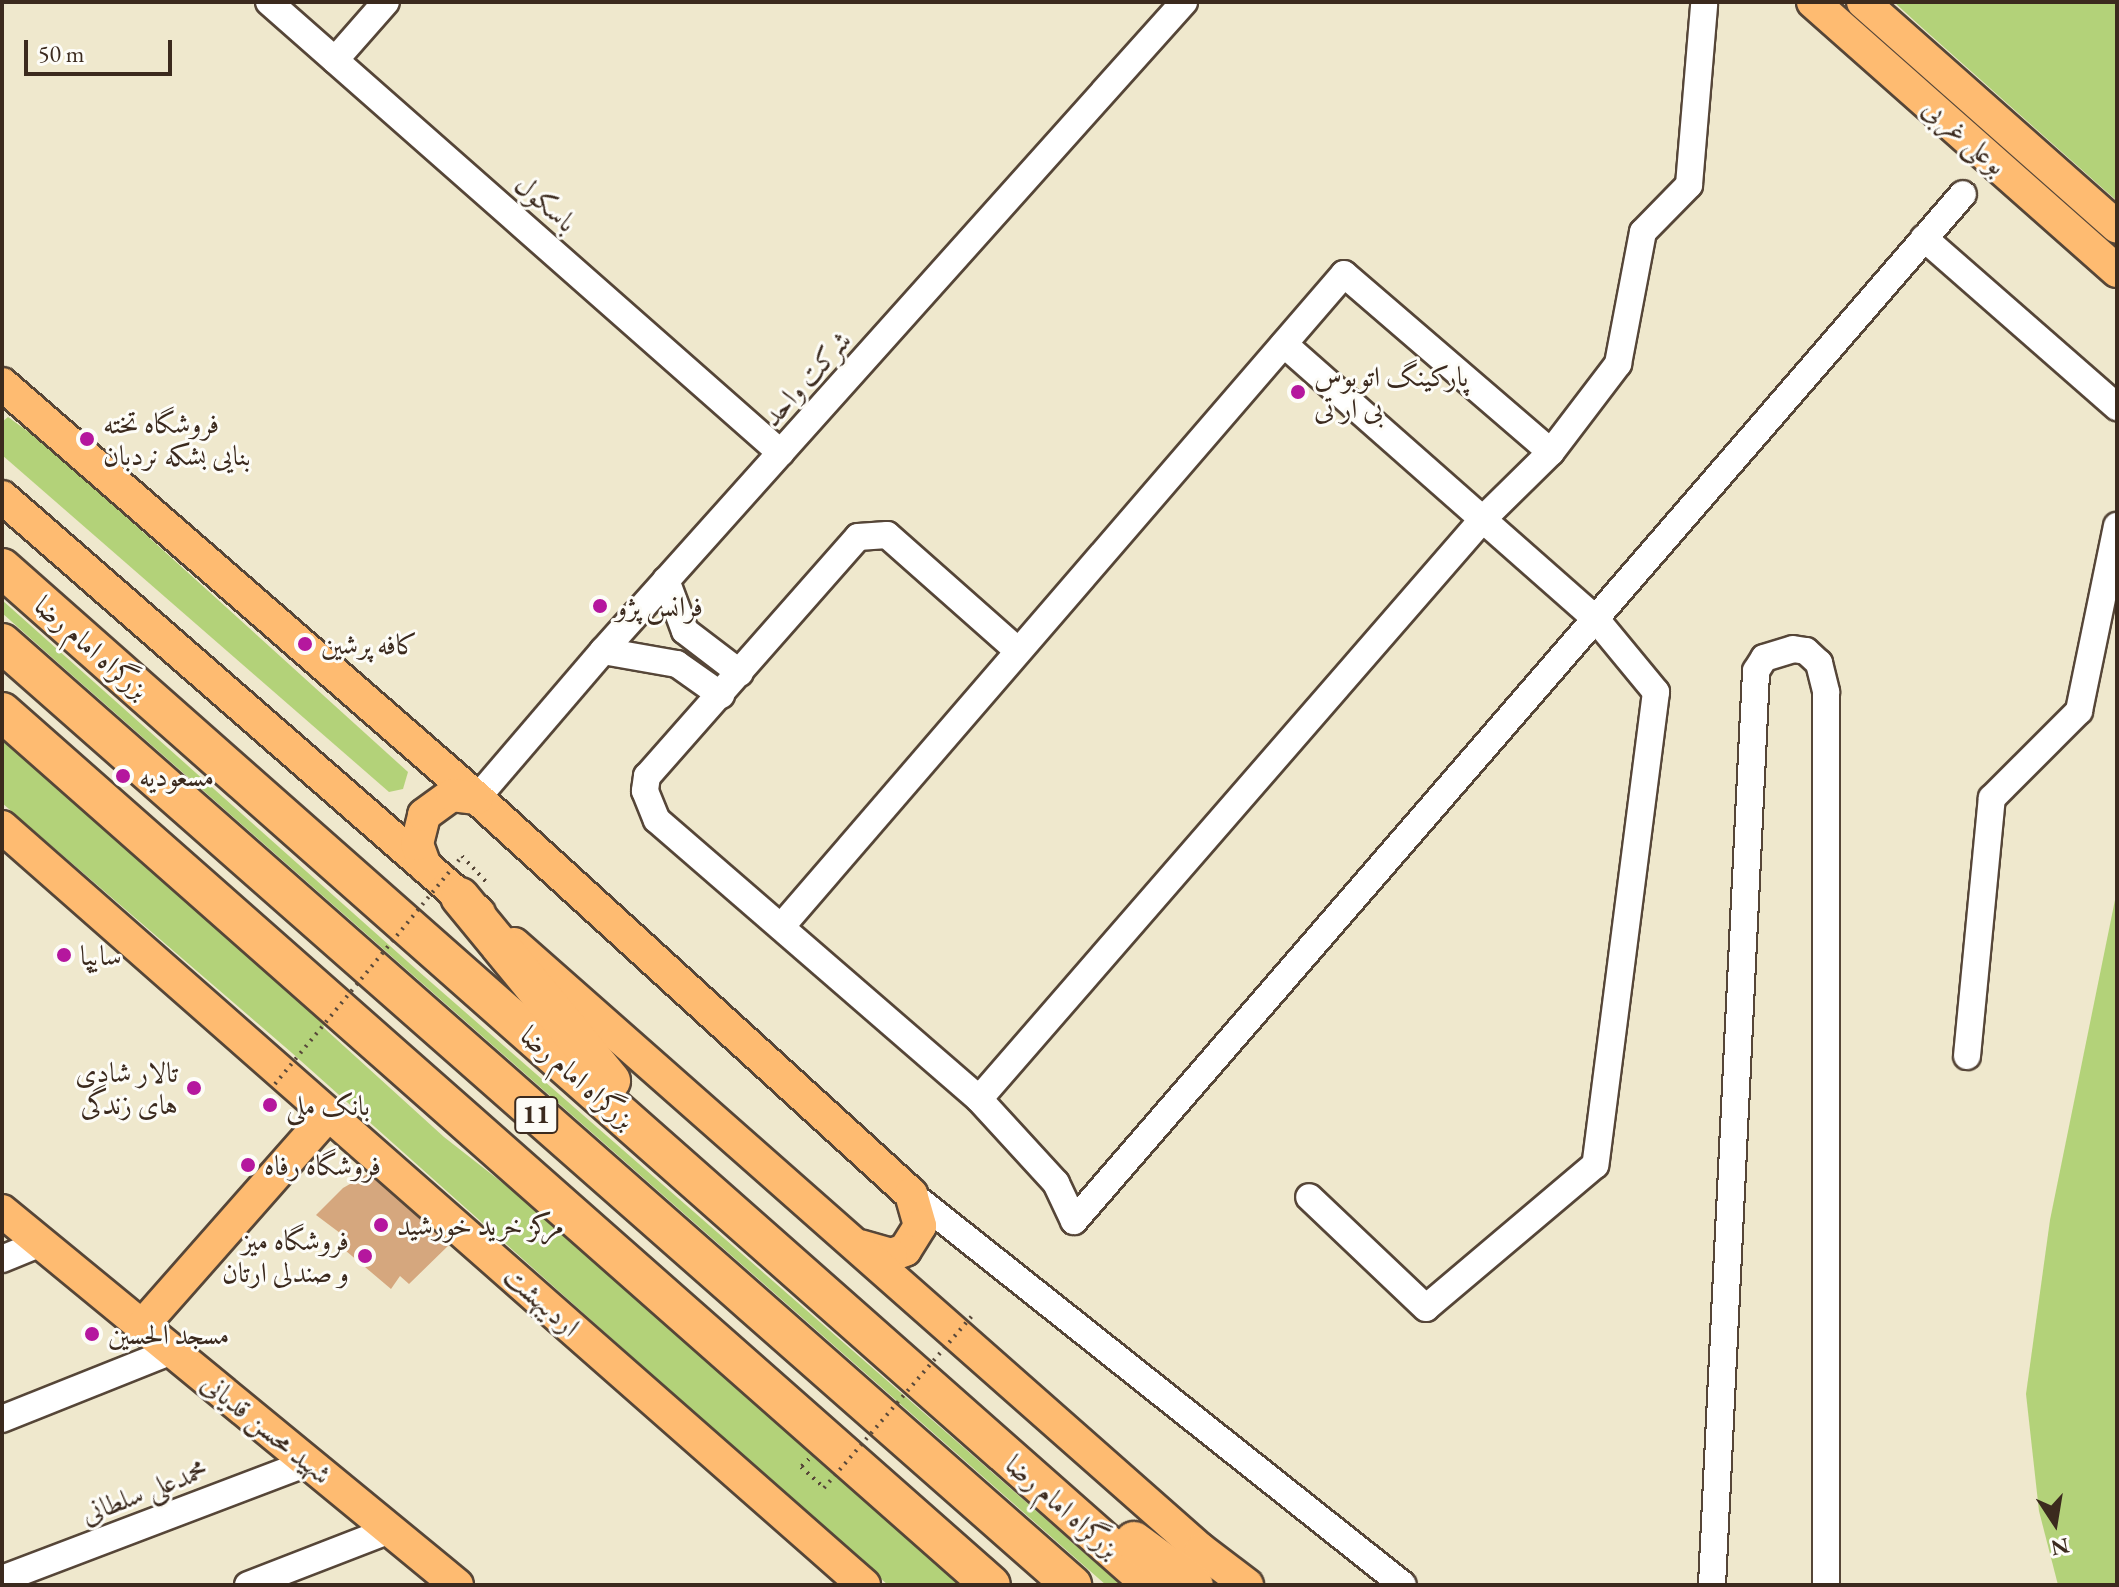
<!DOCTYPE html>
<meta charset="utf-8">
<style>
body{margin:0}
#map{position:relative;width:2119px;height:1587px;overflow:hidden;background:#efe8cd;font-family:"EB Garamond",Amiri,serif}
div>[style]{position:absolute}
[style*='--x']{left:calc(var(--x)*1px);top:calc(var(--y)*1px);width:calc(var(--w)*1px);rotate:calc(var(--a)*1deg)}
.green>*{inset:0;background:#b3d279}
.building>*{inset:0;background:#d5a77e}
.path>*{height:4px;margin-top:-2px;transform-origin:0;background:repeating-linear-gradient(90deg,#564638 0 2px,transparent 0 8px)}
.roads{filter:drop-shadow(2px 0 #564638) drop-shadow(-2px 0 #564638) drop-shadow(0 2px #564638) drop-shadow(0 -2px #564638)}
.minor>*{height:26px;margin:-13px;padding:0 13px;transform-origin:13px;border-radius:13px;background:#fff}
.major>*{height:32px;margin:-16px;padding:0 16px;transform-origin:16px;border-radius:16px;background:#febb71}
.highway>*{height:38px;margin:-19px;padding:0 19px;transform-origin:19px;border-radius:19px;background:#febb71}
.path-bridge>*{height:4px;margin-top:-2px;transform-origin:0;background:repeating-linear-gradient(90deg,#564638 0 2px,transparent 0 8px)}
.dots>*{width:22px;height:22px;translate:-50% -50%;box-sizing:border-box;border:4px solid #fdfcf7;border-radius:50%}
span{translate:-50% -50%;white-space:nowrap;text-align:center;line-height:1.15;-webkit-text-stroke:6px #fdfcf7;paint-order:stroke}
.shield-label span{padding:2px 6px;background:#fdfcf7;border:2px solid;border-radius:6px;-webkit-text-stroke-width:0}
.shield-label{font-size:26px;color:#3b2a1e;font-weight:700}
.street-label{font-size:28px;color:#3b2a1e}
.poi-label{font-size:28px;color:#3b2a1e}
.left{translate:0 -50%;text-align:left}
.right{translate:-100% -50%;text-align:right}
.frame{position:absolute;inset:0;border:4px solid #3b2a1e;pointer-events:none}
.north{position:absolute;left:2015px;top:1483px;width:80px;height:80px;-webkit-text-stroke:6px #fdfcf7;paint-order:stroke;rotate:168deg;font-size:22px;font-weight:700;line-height:32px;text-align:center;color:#3b2a1e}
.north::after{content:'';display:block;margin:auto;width:28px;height:36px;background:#3b2a1e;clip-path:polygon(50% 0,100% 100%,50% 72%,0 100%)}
.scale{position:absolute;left:24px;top:40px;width:148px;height:36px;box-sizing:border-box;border:4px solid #3b2a1e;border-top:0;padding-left:10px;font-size:24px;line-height:28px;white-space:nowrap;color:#3b2a1e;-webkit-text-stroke:6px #fdfcf7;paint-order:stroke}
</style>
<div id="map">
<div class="green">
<div style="clip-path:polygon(1894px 2px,2117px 2px,2117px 201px,1918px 24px)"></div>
<div style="clip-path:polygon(8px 417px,48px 446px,408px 772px,403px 789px,389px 792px,2px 455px,2px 422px)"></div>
<div style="clip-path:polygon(2px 600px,417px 970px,1121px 1585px,1106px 1585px,56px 661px,2px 613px)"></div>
<div style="clip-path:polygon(2px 733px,322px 1016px,324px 1028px,444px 1137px,602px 1261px,971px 1585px,888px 1585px,292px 1053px,2px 803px)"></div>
<div style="clip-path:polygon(2117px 890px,2117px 1585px,2058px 1585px,2039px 1511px,2026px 1394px,2050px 1220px)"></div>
</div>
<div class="building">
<div style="clip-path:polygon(371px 1172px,385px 1180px,451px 1243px,409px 1284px,400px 1276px,391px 1289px,339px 1245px,344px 1236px,316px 1215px,343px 1188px)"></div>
</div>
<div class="path">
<div style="--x:462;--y:856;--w:35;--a:47"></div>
<div style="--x:809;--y:1459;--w:11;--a:135"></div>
<div style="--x:801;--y:1467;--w:31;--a:42"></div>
</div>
<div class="roads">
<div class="minor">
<div style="--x:269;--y:2;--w:682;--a:41.38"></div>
<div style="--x:335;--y:60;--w:77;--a:-48.7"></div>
<div style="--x:1924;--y:238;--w:257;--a:41.2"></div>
<div style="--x:1284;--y:344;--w:414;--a:41.4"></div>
<div style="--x:1595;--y:618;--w:96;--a:50.5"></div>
<div style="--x:1656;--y:692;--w:477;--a:97.3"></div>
<div style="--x:1595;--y:1165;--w:221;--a:139.8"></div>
<div style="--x:1426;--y:1308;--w:161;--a:-136.5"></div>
<div style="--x:666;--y:580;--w:54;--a:69.6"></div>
<div style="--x:685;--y:631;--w:69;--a:37.4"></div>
<div style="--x:1016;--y:649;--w:172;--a:-138.5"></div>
<div style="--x:887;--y:535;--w:29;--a:176"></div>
<div style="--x:858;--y:537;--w:319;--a:131.4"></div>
<div style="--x:647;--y:776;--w:15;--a:98"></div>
<div style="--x:645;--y:791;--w:31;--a:68"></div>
<div style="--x:657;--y:820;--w:426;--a:40.9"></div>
<div style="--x:979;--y:1099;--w:114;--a:47.5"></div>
<div style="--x:1056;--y:1183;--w:42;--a:64.7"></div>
<div style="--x:1074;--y:1221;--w:1358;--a:-49.12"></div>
<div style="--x:603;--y:651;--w:75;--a:10"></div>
<div style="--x:677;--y:664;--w:54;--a:35.2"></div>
<div style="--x:477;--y:798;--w:194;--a:-49.4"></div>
<div style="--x:603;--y:651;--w:871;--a:-48.16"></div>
<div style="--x:781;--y:927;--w:862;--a:-49.23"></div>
<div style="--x:1344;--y:274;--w:273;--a:40.7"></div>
<div style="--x:1967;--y:1056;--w:259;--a:-84.5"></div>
<div style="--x:1992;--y:798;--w:123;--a:-45"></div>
<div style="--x:2079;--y:711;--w:189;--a:-78.4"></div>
<div style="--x:979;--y:1099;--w:767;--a:-49.02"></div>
<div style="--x:1482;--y:520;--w:97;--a:-44.6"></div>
<div style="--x:1551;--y:452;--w:111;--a:-52.7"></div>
<div style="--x:1618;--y:364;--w:134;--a:-79.3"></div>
<div style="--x:1643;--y:232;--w:66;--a:-45.6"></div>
<div style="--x:1689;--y:185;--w:181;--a:-85.2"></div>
<div style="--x:911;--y:1194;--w:628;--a:38.47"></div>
<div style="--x:2;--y:1259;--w:42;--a:-22.3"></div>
<div style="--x:2;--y:1419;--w:183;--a:-21.8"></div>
<div style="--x:2;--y:1579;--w:327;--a:-20.8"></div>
<div style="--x:248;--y:1585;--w:152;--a:-21.2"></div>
<div style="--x:1712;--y:1585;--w:915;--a:-87.24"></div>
<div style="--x:1756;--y:671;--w:15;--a:-58"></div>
<div style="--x:1764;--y:658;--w:30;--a:-17"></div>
<div style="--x:1793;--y:649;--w:13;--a:9"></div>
<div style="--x:1806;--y:651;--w:18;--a:43"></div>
<div style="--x:1819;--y:663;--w:30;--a:76"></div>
<div style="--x:1826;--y:692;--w:893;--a:90"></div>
</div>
<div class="major">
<div style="--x:1813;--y:2;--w:406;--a:41.5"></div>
<div style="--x:1863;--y:2;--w:339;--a:41.5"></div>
<div style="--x:2;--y:384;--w:630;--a:41.07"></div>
<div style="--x:477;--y:798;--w:588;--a:42.38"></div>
<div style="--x:911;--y:1194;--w:33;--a:74"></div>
<div style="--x:920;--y:1226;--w:28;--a:122"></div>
<div style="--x:905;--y:1250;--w:15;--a:160"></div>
<div style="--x:891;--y:1255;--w:32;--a:-164"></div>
<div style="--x:2;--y:497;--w:633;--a:41.09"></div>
<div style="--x:2;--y:827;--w:1148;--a:41.33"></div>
<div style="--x:425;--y:866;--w:23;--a:-110"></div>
<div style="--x:417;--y:844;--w:30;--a:-76"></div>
<div style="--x:424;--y:815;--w:34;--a:-36"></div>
<div style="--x:452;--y:795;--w:25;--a:7"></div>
<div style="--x:514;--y:944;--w:916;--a:41.42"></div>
<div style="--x:1201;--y:1550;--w:58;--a:37.3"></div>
<div style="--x:2;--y:1211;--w:589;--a:39.42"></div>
<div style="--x:142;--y:1326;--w:281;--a:-48.6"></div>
</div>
<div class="highway">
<div style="--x:2;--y:568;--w:1536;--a:41.46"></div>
<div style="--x:2;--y:643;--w:1426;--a:41.36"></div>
<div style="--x:2;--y:712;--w:1319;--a:41.44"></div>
<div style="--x:460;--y:897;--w:238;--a:50.6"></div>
<div style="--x:1134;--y:1541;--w:74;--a:36.3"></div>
</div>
</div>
<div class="path-bridge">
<div style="--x:275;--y:1084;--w:295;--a:-50.6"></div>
<div style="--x:824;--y:1488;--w:227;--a:-49.3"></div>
</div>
<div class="dots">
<div style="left:1298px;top:392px;background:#b5179e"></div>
<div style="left:87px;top:439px;background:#b5179e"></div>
<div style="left:600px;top:606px;background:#b5179e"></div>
<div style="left:305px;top:644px;background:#b5179e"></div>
<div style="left:123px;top:776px;background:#b5179e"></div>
<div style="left:64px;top:955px;background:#b5179e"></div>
<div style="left:194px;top:1088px;background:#b5179e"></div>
<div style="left:270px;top:1105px;background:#b5179e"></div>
<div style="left:248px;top:1165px;background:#b5179e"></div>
<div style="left:381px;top:1225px;background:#b5179e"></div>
<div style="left:365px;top:1256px;background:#b5179e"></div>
<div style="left:92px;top:1334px;background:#b5179e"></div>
</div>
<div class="shield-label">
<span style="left:536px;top:1115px">11</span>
</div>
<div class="street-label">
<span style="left:1965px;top:136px;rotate:41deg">بوعلی غربی</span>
<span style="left:546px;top:203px;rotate:41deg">باسکول</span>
<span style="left:806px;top:378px;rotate:-48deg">شرکت واحد</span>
<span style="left:92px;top:647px;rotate:41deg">بزرگراه امام رضا</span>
<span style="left:578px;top:1077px;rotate:41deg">بزرگراه امام رضا</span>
<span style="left:542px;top:1301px;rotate:41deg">اردیبهشت</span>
<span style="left:267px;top:1428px;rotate:39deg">شهید محسن قدیانی</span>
<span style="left:144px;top:1491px;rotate:-21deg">محمدعلی سلطانی</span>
<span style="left:1063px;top:1506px;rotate:41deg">بزرگراه امام رضا</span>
</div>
<div class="poi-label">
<span class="left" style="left:1314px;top:392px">پارکینگ اتوبوس<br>بی ار تی</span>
<span class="left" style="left:103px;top:439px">فروشگاه تخته<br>بنایی بشکه نردبان</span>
<span class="left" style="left:616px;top:606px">فرانس پژو</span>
<span class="left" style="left:321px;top:644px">کافه پرشین</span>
<span class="left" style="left:139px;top:776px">مسعودیه</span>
<span class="left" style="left:80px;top:955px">سایپا</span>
<span class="right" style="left:178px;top:1088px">تالار شادی<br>های زندگی</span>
<span class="left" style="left:286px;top:1105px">بانک ملی</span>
<span class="left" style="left:264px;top:1165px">فروشگاه رفاه</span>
<span class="left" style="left:397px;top:1225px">مرکز خرید خورشید</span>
<span class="right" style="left:349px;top:1256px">فروشگاه میز<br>و صندلی ارتان</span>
<span class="left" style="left:108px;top:1334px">مسجد الحسین</span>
</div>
<div class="frame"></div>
<div class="north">N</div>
<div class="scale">50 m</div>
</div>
